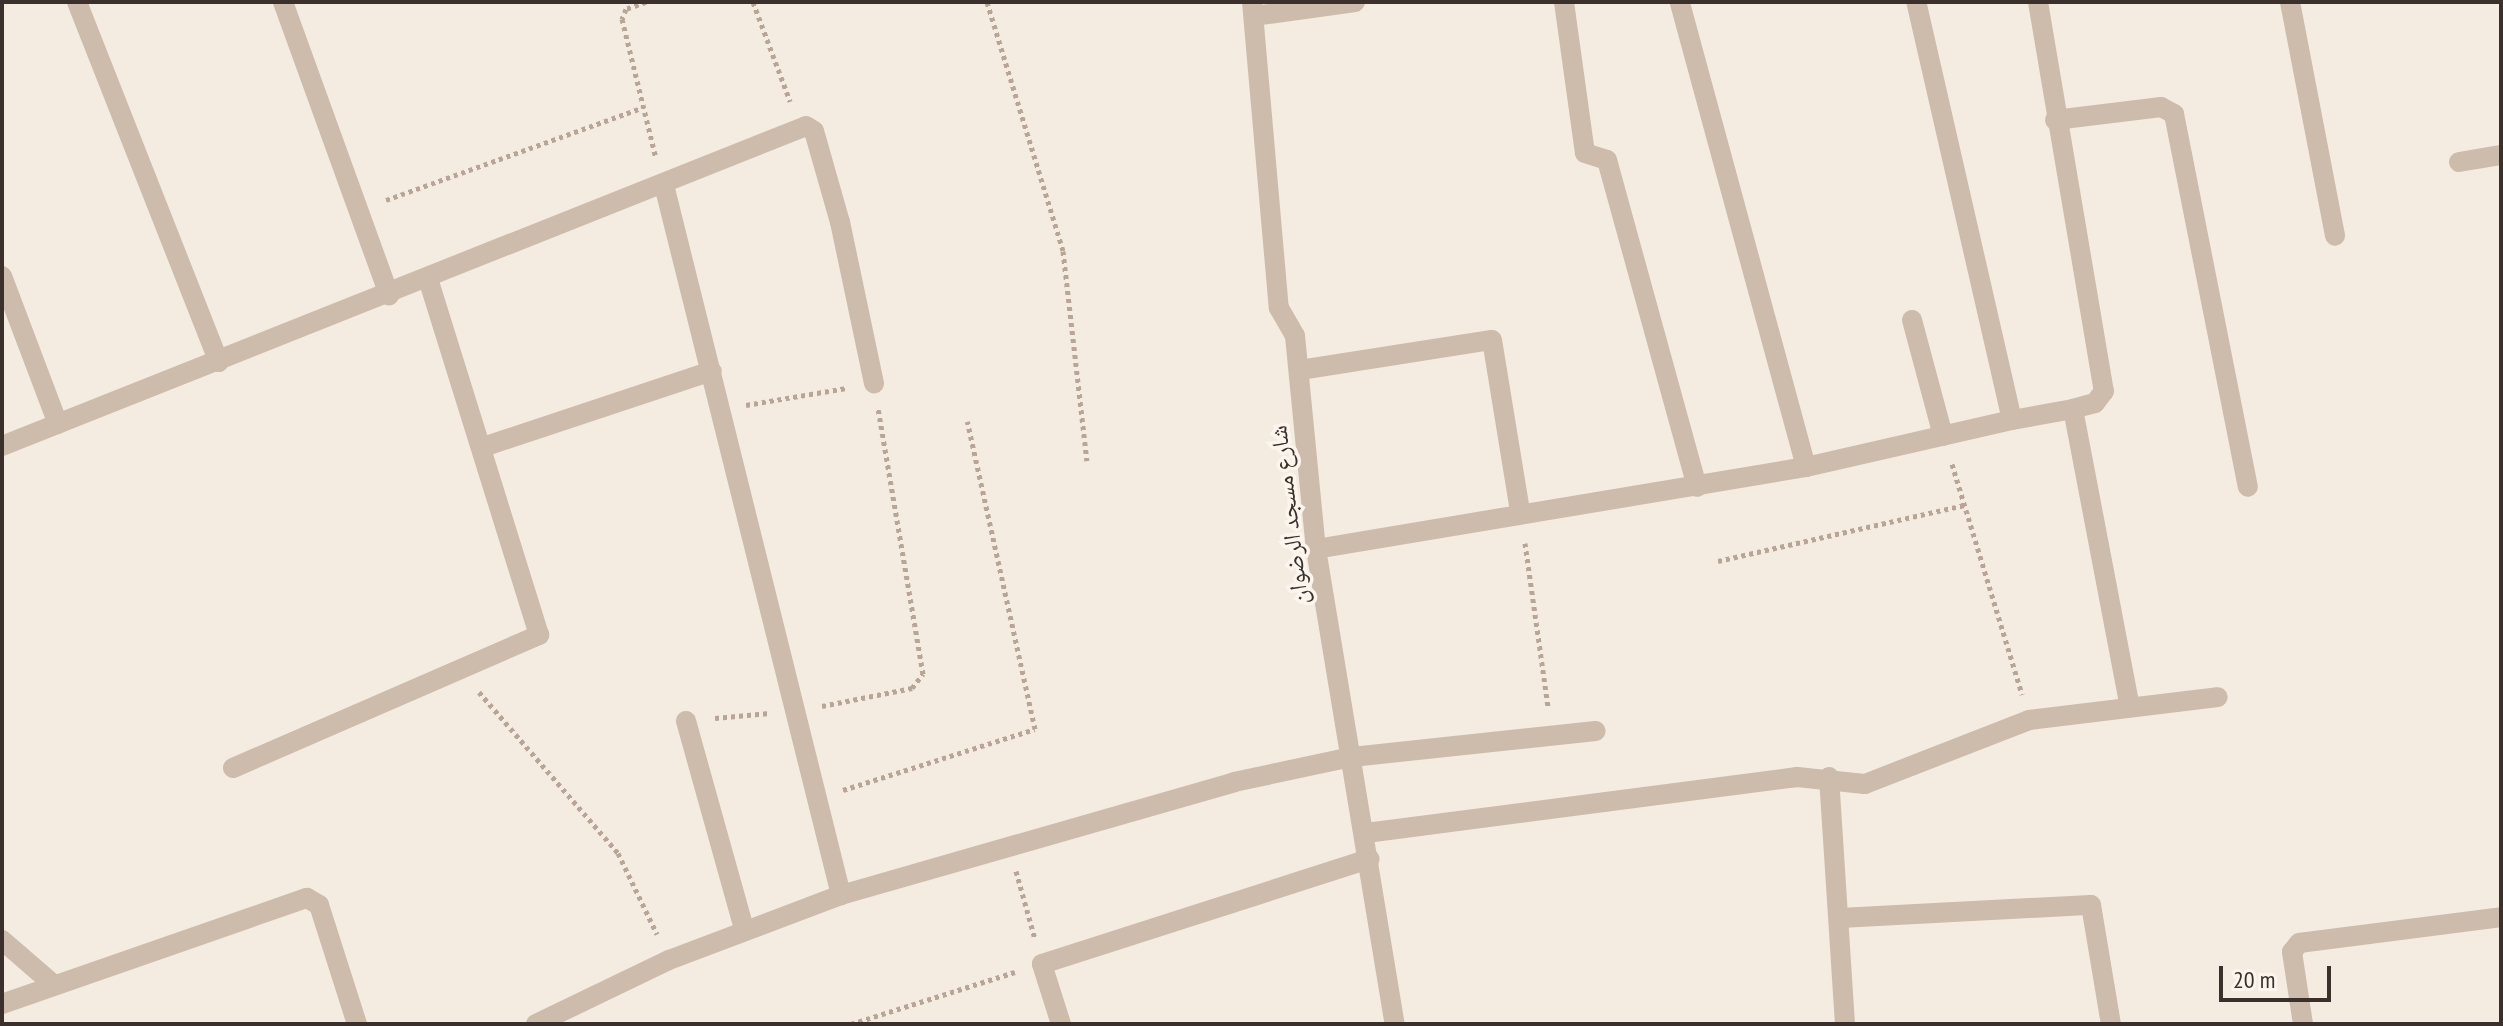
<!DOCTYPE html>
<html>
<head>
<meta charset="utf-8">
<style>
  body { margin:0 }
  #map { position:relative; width:2503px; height:1026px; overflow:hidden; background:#f4ebe1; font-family:"PT Sans Narrow","Noto Naskh Arabic",sans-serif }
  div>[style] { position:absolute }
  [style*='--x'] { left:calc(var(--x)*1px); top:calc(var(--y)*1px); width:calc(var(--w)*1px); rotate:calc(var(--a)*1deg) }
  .path>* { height:5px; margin-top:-2.5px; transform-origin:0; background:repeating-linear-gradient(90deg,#b9a596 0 4px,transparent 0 8px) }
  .street>* { height:20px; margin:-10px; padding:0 10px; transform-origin:10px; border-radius:10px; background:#cdbbac }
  span { translate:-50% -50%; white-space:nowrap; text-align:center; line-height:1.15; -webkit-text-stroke:7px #fbf5ee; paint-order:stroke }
  .street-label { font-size:24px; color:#3b302b }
  .frame { position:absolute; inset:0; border:4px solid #3b302b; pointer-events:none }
  .scale { position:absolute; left:2219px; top:966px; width:112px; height:36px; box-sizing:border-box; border:4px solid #3b302b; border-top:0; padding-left:10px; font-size:24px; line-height:28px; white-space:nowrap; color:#3b302b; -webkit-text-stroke:6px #fbf5ee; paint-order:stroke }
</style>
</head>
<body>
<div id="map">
  <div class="path">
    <div style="--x:646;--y:2;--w:21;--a:161"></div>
    <div style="--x:626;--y:9;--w:11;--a:112"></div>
    <div style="--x:622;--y:19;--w:143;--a:76.3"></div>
    <div style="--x:753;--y:2;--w:106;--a:69.5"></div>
    <div style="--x:987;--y:2;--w:260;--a:73"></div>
    <div style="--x:1063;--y:251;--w:211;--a:83.5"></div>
    <div style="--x:386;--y:200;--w:271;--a:-19.8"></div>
    <div style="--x:746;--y:405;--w:102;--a:-9.6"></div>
    <div style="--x:1952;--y:464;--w:241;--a:73.1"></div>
    <div style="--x:1525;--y:543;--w:166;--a:82"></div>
    <div style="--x:1718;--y:561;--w:253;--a:-12.8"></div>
    <div style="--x:479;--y:692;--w:213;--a:49.2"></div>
    <div style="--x:618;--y:853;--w:90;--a:64.3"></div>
    <div style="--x:822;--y:706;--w:92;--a:-11.3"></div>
    <div style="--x:912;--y:688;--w:18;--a:-52"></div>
    <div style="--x:923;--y:674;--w:269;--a:-99.6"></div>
    <div style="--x:715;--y:718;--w:54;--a:-5.3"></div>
    <div style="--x:843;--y:790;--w:201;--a:-17.6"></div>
    <div style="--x:1035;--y:729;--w:315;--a:-102.4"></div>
    <div style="--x:1016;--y:871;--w:71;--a:74.4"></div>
    <div style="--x:851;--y:1024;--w:172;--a:-17.6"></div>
  </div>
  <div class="street">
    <div style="--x:77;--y:2;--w:387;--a:68.5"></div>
    <div style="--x:283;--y:2;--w:312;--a:70.1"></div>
    <div style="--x:1252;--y:2;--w:307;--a:85"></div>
    <div style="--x:1279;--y:308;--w:32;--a:60"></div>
    <div style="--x:1295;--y:336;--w:214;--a:84.4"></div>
    <div style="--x:1316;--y:549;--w:482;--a:80.6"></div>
    <div style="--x:1564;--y:2;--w:152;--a:82.1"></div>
    <div style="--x:1585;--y:153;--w:23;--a:18"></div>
    <div style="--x:1607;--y:160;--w:339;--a:74.6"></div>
    <div style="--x:2038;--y:2;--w:395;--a:80.4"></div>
    <div style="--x:2104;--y:391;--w:15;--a:127"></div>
    <div style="--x:2095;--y:403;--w:23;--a:165"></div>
    <div style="--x:2073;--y:409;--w:303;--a:79.2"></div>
    <div style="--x:2290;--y:2;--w:238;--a:79.1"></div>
    <div style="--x:1254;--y:16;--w:102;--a:-7.9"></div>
    <div style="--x:2055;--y:120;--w:107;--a:-7"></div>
    <div style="--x:2161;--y:107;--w:15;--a:28"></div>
    <div style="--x:2174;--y:114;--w:380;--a:78.8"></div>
    <div style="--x:2459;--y:162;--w:43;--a:-9.5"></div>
    <div style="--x:664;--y:185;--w:732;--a:76"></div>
    <div style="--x:2;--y:276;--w:158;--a:69.3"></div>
    <div style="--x:1912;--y:320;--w:120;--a:75"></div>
    <div style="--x:1300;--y:370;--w:194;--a:-8.9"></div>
    <div style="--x:1492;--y:340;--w:173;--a:80.7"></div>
    <div style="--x:2012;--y:420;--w:62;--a:-10.2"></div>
    <div style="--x:2;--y:446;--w:865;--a:-21.7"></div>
    <div style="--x:806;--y:126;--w:9;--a:32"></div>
    <div style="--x:814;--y:131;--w:95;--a:74.1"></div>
    <div style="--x:840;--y:222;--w:165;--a:78.1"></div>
    <div style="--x:483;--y:447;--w:241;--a:-18.4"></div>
    <div style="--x:1806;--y:467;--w:211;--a:-12.9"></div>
    <div style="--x:2012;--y:420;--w:429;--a:-102.9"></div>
    <div style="--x:1316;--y:549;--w:497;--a:-9.5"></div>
    <div style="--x:1806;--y:467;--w:482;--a:-105.2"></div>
    <div style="--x:686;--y:721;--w:216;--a:74.4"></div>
    <div style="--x:233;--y:768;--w:334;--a:-23.5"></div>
    <div style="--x:539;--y:635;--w:371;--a:-107.3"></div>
    <div style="--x:1829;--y:777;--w:248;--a:86.3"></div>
    <div style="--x:1366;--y:833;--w:435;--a:-7.4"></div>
    <div style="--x:1797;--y:777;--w:68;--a:5.9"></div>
    <div style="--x:1865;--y:784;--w:176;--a:-21.3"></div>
    <div style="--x:2029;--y:720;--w:190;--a:-6.9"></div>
    <div style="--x:1840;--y:918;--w:251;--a:-3"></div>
    <div style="--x:2091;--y:905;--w:121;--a:80.5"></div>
    <div style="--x:2;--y:940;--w:69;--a:40.9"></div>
    <div style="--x:2;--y:1004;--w:323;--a:-19.2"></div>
    <div style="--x:307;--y:898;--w:14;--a:30"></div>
    <div style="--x:319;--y:905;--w:125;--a:72.3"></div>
    <div style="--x:536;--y:1024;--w:148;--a:-25.7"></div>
    <div style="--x:669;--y:960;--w:184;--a:-20.7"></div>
    <div style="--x:841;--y:895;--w:409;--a:-16"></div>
    <div style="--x:1234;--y:782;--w:121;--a:-12"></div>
    <div style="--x:1352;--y:757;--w:245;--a:-6.1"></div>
    <div style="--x:1061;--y:1024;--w:63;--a:-107.6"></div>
    <div style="--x:1042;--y:964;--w:344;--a:-17.8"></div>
    <div style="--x:2303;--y:1024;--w:73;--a:-98.7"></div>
    <div style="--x:2292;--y:952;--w:11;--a:-52"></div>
    <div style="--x:2299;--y:943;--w:204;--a:-7.3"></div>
  </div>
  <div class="street-label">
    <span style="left:1289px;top:515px;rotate:-97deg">شارع مسجد الرضوان</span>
  </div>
  <div class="frame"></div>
  <div class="scale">20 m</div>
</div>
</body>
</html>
